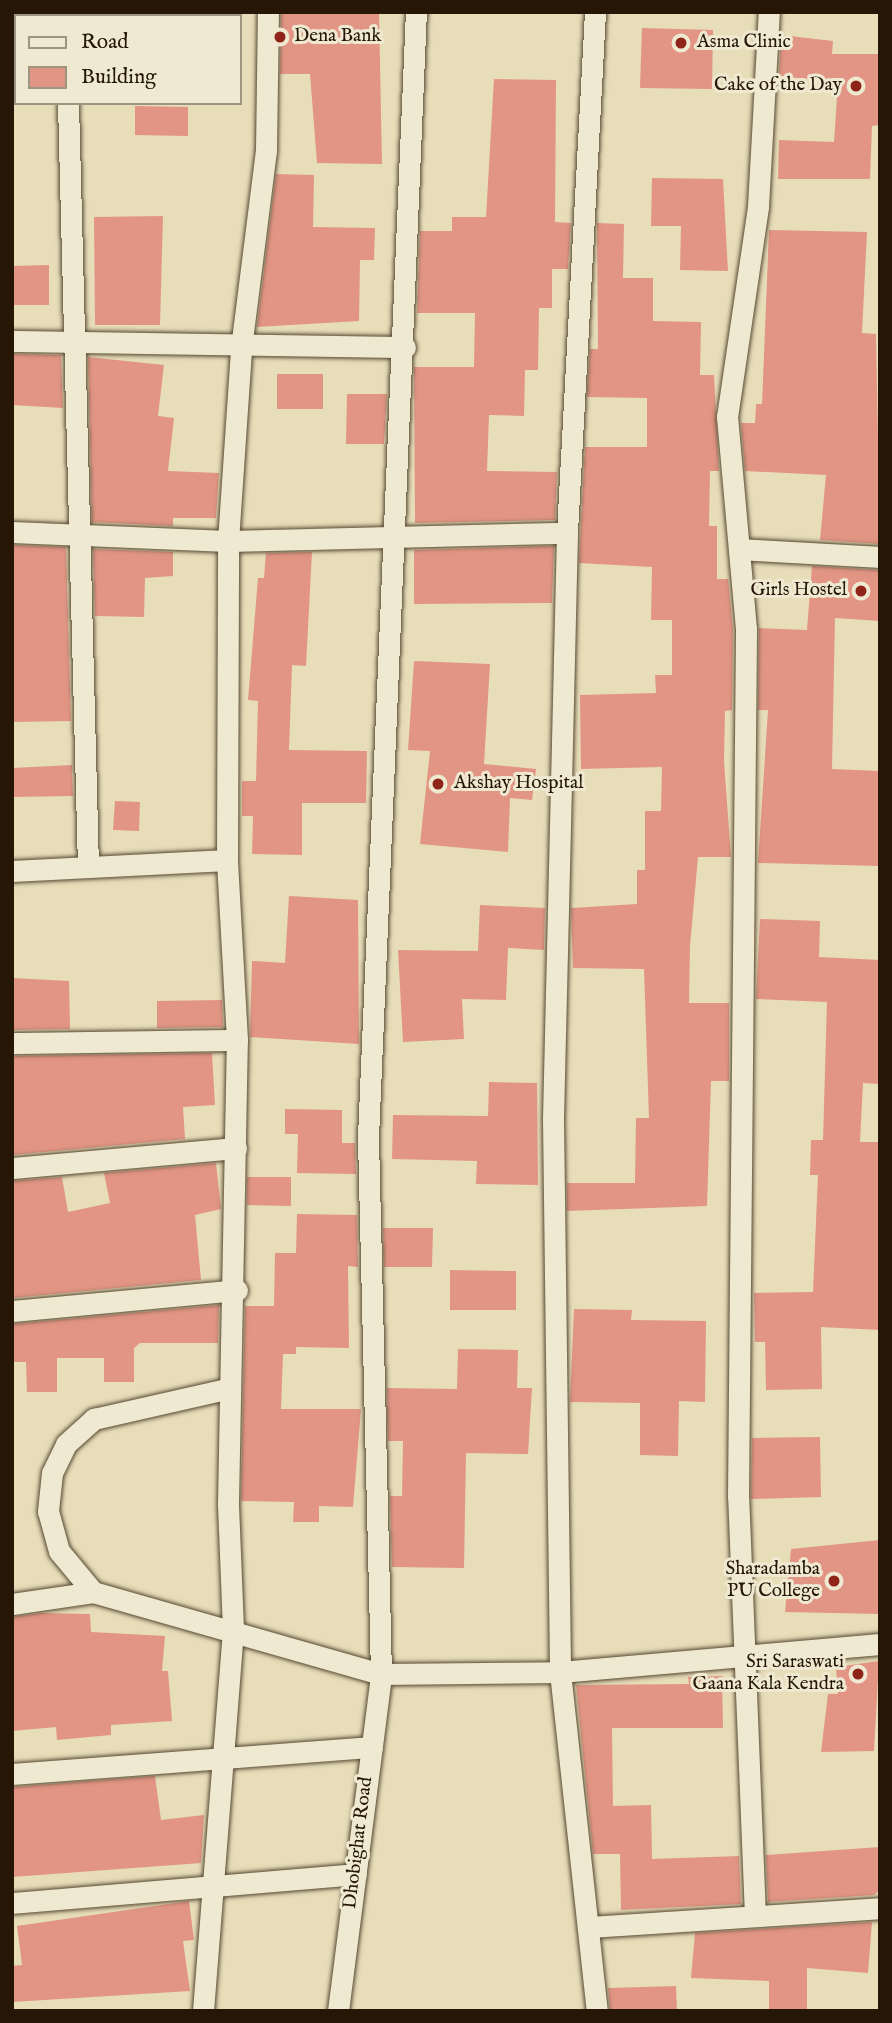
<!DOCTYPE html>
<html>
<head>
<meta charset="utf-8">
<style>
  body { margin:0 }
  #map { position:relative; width:892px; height:2023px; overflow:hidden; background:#e7ddb9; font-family:"IM FELL English",serif }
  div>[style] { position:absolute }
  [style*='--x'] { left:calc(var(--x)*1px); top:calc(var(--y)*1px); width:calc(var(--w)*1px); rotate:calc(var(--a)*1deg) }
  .building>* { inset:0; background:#e29584 }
  .roads { filter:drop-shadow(0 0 2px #564832) drop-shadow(0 0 2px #564832) }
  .minor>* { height:21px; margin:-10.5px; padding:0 10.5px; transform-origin:10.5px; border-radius:10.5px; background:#efe9d2 }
  .dots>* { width:19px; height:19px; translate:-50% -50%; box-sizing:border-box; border:4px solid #efe9d2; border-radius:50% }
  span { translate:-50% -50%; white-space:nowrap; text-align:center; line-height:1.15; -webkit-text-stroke:6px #efe9d2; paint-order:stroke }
  .poi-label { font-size:19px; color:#251605 }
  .left { translate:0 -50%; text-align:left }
  .right { translate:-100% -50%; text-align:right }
  .street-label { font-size:19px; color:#251605 }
  .frame { position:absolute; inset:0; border:14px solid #251605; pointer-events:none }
  .legend { position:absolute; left:14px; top:14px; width:228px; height:91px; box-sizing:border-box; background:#efe9d2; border:2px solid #9e9580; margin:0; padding:9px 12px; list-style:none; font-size:21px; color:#251605 }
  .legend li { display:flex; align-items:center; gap:14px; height:35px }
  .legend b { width:35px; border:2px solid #9e9580 }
</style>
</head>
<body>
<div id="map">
  <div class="building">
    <div style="clip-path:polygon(281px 12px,379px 12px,382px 164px,317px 163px,310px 74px,280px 74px)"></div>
    <div style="clip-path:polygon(642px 28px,713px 30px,712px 89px,640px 88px)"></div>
    <div style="clip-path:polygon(781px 35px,833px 41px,832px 54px,880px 54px,880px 125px,872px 126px,870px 179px,778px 179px,779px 140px,834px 142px,838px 82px,779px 76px)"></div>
    <div style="clip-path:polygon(494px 79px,556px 80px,555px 222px,571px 223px,568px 269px,552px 269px,552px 308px,539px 308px,538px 370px,525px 370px,524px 416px,489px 415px,487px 471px,557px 472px,555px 520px,415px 523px,414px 367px,474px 367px,475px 313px,417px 313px,420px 231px,452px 231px,452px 217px,486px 217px)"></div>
    <div style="clip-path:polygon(135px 106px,188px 107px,188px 136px,135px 135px)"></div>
    <div style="clip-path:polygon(276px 174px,314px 175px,313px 227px,375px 228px,374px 260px,360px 260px,359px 321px,257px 327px)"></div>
    <div style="clip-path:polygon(652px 178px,723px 179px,728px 271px,680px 270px,681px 226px,651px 226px)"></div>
    <div style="clip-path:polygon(163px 216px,160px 325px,95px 325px,94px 217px)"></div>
    <div style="clip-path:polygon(597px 223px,624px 224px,623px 278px,653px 278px,653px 321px,701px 322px,700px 375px,714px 375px,719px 471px,710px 471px,709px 526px,717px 526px,717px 579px,728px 579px,733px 630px,732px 710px,725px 711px,724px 761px,731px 857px,698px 857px,690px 946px,689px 1003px,729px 1003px,729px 1081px,711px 1081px,707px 1206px,567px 1211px,567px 1183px,635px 1183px,636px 1118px,649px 1118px,644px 969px,573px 968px,571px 908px,637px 904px,637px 870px,645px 870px,645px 811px,661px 811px,662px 767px,581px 769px,580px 695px,656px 693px,655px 675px,672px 675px,672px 620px,651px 620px,652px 567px,579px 563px,585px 447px,647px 447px,647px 398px,587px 397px,590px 349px,598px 349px)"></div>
    <div style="clip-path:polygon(769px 230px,867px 232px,862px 333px,876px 334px,880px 544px,820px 540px,826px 475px,745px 471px,741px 423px,755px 423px,756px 404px,762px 404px)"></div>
    <div style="clip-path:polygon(49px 265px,49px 305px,12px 305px,12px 266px)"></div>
    <div style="clip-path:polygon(12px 354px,61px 355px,63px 408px,12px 405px)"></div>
    <div style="clip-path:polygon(88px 357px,164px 365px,158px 416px,174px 418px,168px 471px,219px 473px,216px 518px,173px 518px,173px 526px,92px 522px)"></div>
    <div style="clip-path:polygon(277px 374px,323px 374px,323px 409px,277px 409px)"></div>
    <div style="clip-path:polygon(347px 394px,387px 394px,384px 444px,346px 444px)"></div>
    <div style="clip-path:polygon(12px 545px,66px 547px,71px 721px,12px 722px)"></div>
    <div style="clip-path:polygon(554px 546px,552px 603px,414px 604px,414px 550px)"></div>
    <div style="clip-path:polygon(93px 549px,173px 552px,173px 576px,145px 578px,144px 617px,95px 616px)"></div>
    <div style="clip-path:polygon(312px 552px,306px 666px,292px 665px,289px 750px,367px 751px,366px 803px,302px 803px,302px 855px,252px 854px,253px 816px,242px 816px,242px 781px,256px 781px,258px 701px,248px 700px,258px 578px,264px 578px,266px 553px)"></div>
    <div style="clip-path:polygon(812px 566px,880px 570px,880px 621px,835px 618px,832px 769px,880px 771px,880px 866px,758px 863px,768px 710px,758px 710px,759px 628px,807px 630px)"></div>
    <div style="clip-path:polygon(414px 661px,490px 664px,484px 764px,536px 769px,532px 800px,510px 798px,508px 852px,420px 844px,430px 751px,408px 750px)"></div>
    <div style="clip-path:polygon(72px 765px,73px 796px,12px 797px,12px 768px)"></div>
    <div style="clip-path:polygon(115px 801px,140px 802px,139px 831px,113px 830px)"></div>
    <div style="clip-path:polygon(289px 896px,358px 900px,359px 1044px,250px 1037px,252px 961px,285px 963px)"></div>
    <div style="clip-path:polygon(480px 905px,545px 908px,544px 950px,508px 948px,506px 1000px,462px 999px,464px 1039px,403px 1042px,398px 950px,478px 951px)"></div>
    <div style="clip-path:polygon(760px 919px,820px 921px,819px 957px,880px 960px,880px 1084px,863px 1083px,860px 1142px,880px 1142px,880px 1330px,821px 1327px,822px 1389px,766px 1390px,765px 1342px,755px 1342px,754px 1293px,813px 1292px,818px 1175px,810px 1175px,811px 1140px,823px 1140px,827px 1002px,756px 999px)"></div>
    <div style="clip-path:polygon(12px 978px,69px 981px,70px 1029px,12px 1030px)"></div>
    <div style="clip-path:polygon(222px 1000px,223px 1027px,157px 1028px,157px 1001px)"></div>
    <div style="clip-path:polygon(212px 1053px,215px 1105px,183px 1107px,185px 1139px,12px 1155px,12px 1056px)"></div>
    <div style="clip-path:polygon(489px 1082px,537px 1083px,538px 1185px,476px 1184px,477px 1161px,392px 1159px,393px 1115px,488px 1116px)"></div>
    <div style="clip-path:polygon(285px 1109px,342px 1110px,342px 1143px,355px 1143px,356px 1174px,297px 1173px,298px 1134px,285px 1134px)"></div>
    <div style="clip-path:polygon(216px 1163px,221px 1209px,195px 1215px,201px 1280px,12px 1298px,12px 1181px,62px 1177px,68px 1212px,110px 1203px,104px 1173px)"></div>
    <div style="clip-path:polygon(247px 1177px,291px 1177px,291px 1206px,247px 1205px)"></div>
    <div style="clip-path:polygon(297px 1214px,357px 1215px,358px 1267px,348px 1266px,349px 1348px,296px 1347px,296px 1354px,283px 1354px,281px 1409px,361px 1409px,353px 1507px,319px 1506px,319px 1522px,293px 1522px,294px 1502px,241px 1501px,245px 1306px,274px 1306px,275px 1253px,296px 1253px)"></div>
    <div style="clip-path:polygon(383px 1228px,433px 1228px,432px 1267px,384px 1267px)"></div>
    <div style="clip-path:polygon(450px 1270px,516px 1271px,516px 1310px,450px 1310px)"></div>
    <div style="clip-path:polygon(219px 1305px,218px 1343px,140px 1343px,134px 1348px,134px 1382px,104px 1382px,104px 1358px,57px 1358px,57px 1392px,27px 1392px,26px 1362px,12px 1362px,12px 1324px)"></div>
    <div style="clip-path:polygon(574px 1309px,632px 1310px,631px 1320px,706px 1321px,705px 1402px,679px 1401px,678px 1456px,640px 1455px,640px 1403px,570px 1402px)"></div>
    <div style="clip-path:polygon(458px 1349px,518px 1350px,517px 1388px,532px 1388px,528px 1454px,466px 1453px,464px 1568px,392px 1567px,390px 1496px,402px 1496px,403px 1441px,388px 1441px,387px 1388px,457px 1389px)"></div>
    <div style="clip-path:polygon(820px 1437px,821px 1497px,751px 1499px,752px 1438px)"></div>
    <div style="clip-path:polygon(880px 1540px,880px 1614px,785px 1612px,791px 1549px)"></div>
    <div style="clip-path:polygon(41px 1613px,90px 1614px,91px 1632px,165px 1636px,162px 1671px,168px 1671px,172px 1721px,111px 1725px,111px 1735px,57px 1740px,56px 1727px,12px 1731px,12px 1617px)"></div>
    <div style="clip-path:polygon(879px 1661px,874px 1751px,821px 1752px,828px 1694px,838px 1694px,836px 1667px)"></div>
    <div style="clip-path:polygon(722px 1676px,723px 1728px,612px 1728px,613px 1806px,651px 1805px,652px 1859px,739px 1856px,741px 1904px,621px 1910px,620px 1854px,593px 1854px,576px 1685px,689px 1684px,688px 1677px)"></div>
    <div style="clip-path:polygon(155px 1776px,161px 1820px,204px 1815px,201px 1863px,12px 1877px,12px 1787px)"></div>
    <div style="clip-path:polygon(880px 1847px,880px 1890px,874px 1895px,768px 1902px,766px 1855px)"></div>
    <div style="clip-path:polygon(189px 1901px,194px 1940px,183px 1941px,190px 1991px,12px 2002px,12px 1966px,22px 1965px,17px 1926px)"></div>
    <div style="clip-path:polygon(872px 1922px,868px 1973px,807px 1968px,807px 2011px,769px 2011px,769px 1981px,691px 1978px,695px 1933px)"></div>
    <div style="clip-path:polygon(676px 1986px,677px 2011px,610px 2011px,608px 1988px)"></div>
  </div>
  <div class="roads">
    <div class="minor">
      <div style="--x:57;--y:12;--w:4;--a:90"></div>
      <div style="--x:595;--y:12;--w:522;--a:93.08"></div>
      <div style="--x:567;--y:533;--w:586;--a:91.37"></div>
      <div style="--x:553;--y:1119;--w:553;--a:89.27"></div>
      <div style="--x:560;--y:1672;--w:341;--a:83.8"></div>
      <div style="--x:68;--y:103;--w:764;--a:88.5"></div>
      <div style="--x:12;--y:341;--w:393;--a:0.9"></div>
      <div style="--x:12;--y:532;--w:216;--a:2.4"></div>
      <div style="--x:228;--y:541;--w:339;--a:-1.4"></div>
      <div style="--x:739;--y:549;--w:141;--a:3.2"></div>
      <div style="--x:12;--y:871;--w:215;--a:-2.9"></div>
      <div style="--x:12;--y:1043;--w:225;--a:-0.8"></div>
      <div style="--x:12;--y:1168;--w:225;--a:-5.1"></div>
      <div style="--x:12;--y:1311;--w:226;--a:-5.3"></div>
      <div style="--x:93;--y:1592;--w:53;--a:-129.7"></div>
      <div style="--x:59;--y:1551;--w:41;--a:-105.4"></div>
      <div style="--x:48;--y:1511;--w:38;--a:-84"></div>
      <div style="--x:52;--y:1473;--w:32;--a:-64"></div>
      <div style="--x:66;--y:1444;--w:38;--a:-42"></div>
      <div style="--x:94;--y:1419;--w:139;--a:-12.8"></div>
      <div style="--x:12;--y:1604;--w:82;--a:-8.4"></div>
      <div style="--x:93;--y:1592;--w:299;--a:15.9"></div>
      <div style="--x:381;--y:1674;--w:179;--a:-0.6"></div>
      <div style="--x:560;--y:1672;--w:321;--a:-5"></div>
      <div style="--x:12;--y:1774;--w:361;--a:-4.3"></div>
      <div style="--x:12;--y:1903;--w:345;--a:-4.8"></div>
      <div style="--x:755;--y:1916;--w:419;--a:-92.3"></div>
      <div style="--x:738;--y:1497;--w:868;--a:-89.47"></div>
      <div style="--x:746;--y:629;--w:213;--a:-95.1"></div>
      <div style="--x:727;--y:417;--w:213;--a:-81.6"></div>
      <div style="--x:758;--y:206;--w:194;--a:-86.8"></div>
      <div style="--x:588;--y:1927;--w:293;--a:-3.7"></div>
      <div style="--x:203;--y:2011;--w:383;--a:-85.5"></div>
      <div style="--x:233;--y:1629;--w:126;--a:-92.3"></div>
      <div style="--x:228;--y:1503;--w:463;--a:-88.9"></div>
      <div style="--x:237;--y:1040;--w:180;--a:-93.2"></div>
      <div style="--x:227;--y:860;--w:319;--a:-89.8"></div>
      <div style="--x:228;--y:541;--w:193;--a:-86.1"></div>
      <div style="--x:241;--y:348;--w:199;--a:-82.8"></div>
      <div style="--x:266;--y:151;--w:139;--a:-89.2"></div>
      <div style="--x:338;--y:2011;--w:340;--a:-82.7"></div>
      <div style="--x:381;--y:1674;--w:537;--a:-91.39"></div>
      <div style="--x:368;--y:1137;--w:1126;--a:-87.56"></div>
    </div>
  </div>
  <div class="dots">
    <div style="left:280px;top:37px;background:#8f2418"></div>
    <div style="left:681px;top:43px;background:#8f2418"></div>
    <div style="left:856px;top:86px;background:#8f2418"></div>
    <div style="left:861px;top:591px;background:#8f2418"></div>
    <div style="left:438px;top:784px;background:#8f2418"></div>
    <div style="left:834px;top:1581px;background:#8f2418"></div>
    <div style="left:858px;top:1674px;background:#8f2418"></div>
  </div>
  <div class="poi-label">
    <span class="left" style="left:294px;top:37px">Dena Bank</span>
    <span class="left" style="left:697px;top:43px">Asma Clinic</span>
    <span class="right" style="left:842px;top:86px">Cake of the Day</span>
    <span class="right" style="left:847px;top:591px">Girls Hostel</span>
    <span class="left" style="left:454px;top:784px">Akshay Hospital</span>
    <span class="right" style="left:820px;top:1581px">Sharadamba<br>PU College</span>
    <span class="right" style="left:844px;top:1674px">Sri Saraswati<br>Gaana Kala Kendra</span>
  </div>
  <div class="street-label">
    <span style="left:359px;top:1843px;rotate:-83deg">Dhobighat Road</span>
  </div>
  <div class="frame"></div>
  <ul class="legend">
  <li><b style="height:9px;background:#efe9d2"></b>Road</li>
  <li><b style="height:19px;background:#e29584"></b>Building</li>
  </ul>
</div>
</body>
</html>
